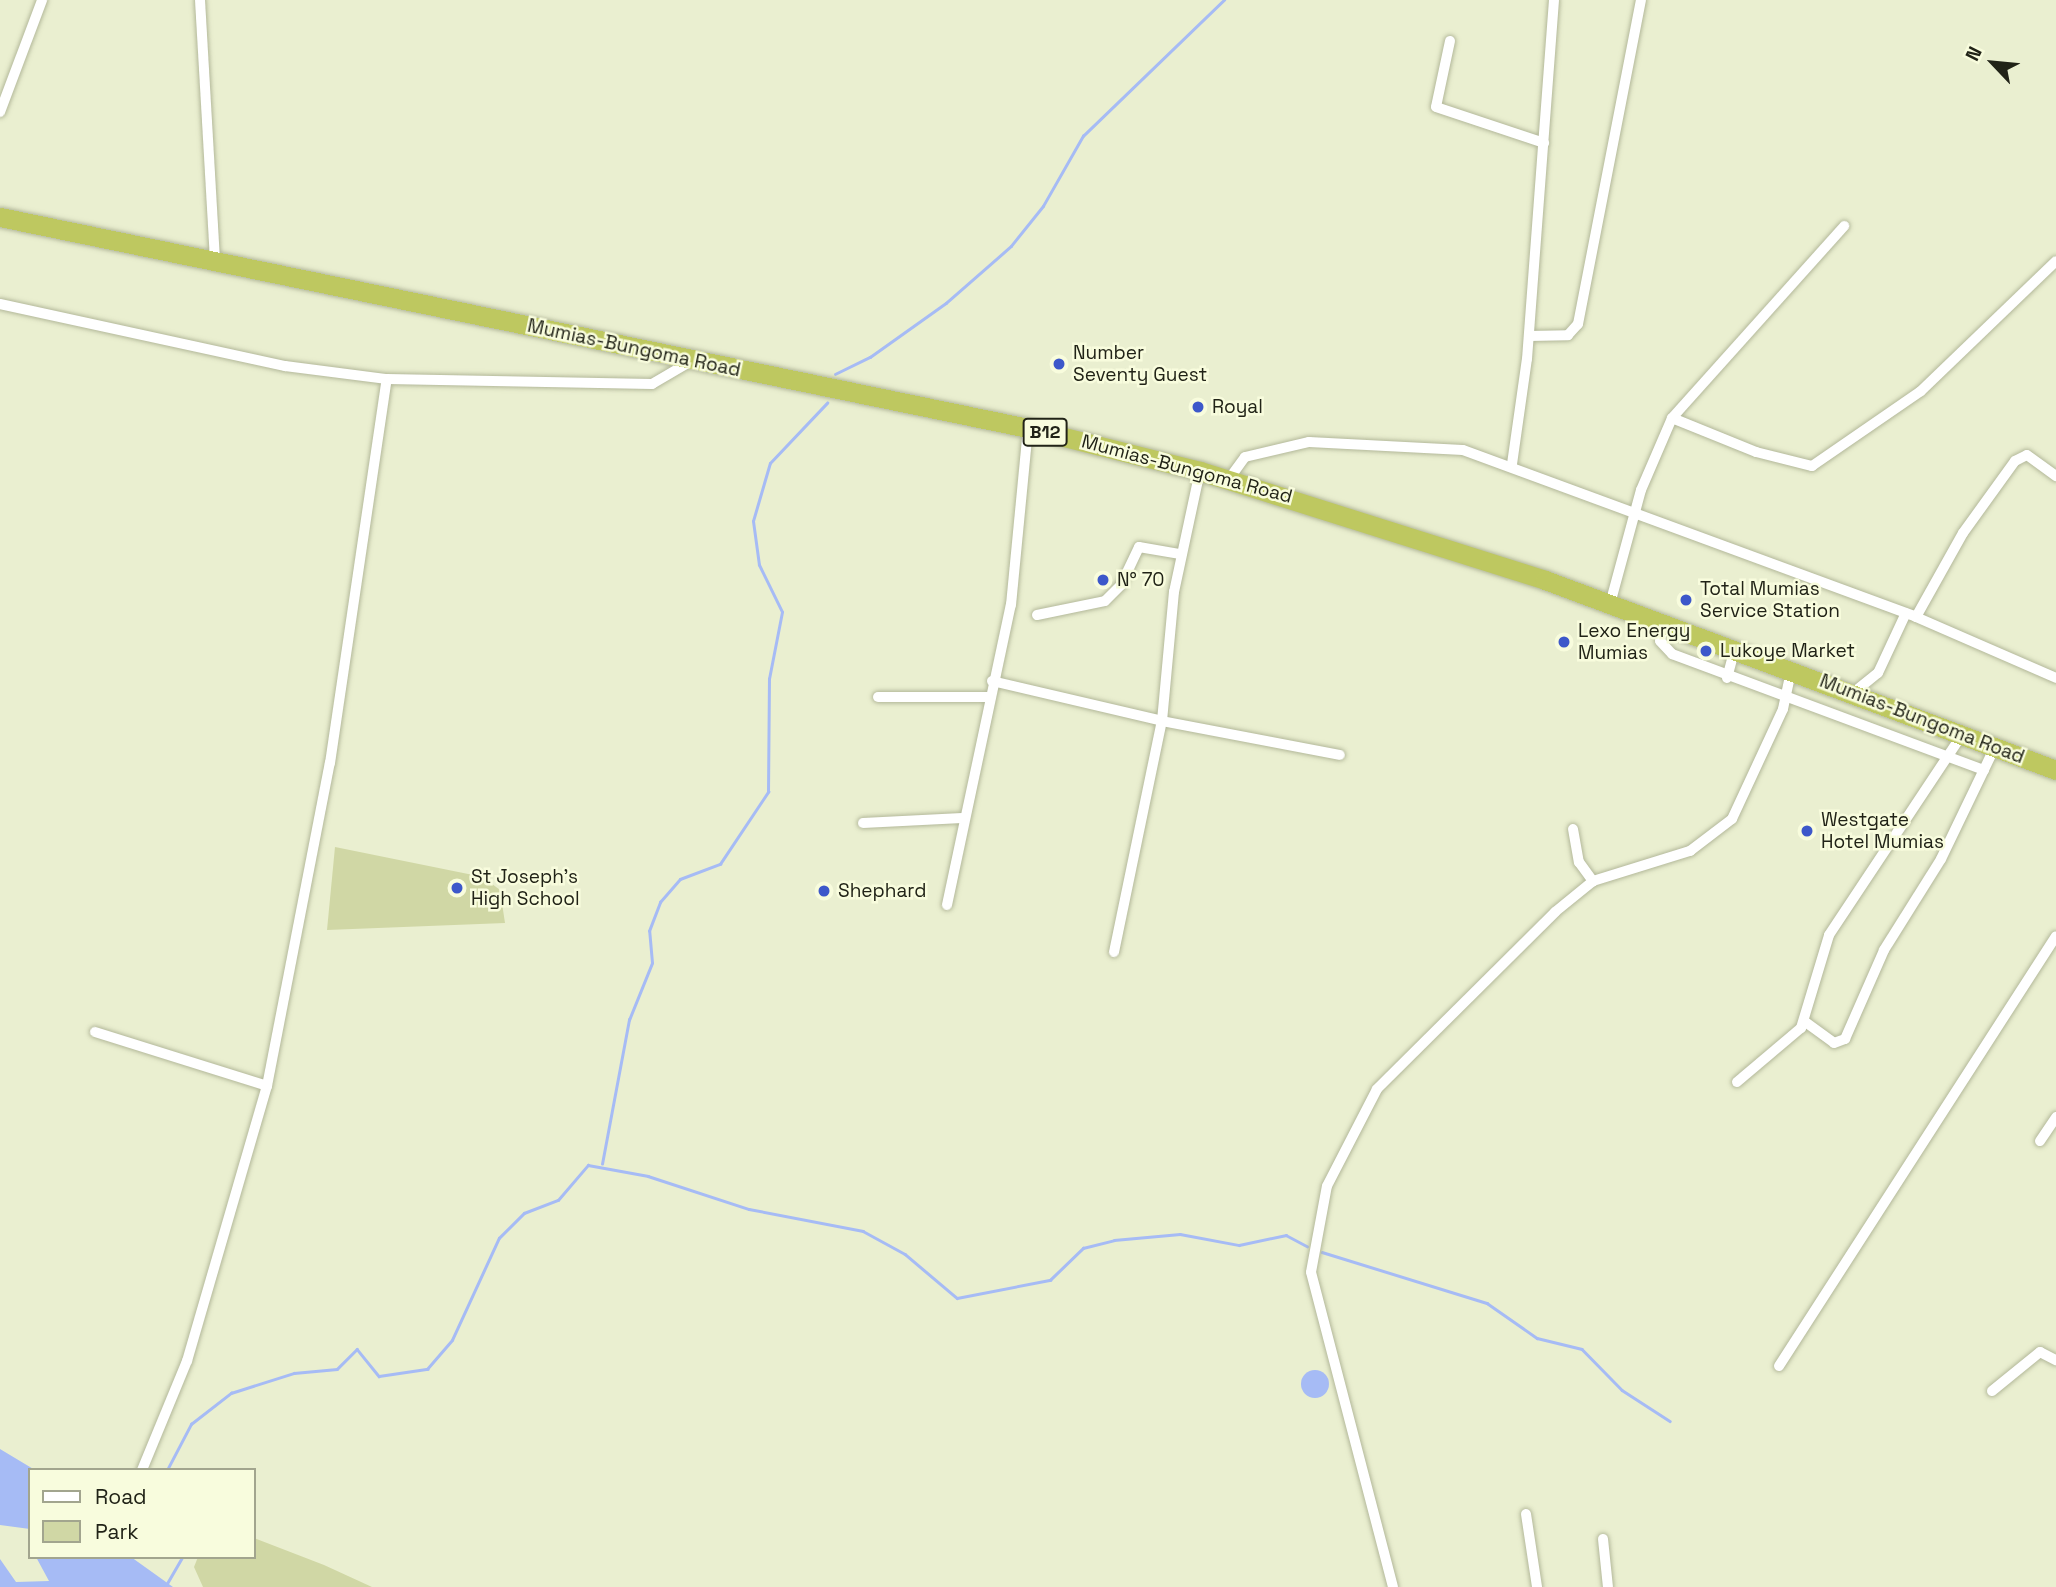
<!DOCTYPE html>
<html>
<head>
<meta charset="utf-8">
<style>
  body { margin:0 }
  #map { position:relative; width:2056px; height:1587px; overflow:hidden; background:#eaefd0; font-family:"Space Grotesk",sans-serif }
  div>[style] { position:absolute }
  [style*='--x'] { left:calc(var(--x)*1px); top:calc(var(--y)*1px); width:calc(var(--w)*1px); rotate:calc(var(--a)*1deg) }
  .green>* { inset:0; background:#d0d7a5 }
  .water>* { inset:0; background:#a6bbf5 }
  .round { border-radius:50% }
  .stream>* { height:2.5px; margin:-1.25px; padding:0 1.25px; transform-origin:1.25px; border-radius:1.25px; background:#a6bbf5 }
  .roads { filter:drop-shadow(0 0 2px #b3b89a) drop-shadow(0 0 2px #b3b89a) }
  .street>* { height:10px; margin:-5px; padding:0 5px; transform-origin:5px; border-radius:5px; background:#fff }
  .highway>* { height:19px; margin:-9.5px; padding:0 9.5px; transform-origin:9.5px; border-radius:9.5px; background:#bec860 }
  .dots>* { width:19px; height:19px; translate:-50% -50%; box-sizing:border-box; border:4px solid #f8fcdd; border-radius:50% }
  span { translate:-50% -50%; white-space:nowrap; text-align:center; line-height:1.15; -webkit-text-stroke:5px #f8fcdd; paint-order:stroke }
  .shield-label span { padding:2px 5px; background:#f8fcdd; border:2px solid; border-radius:5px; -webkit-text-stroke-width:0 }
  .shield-label { font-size:18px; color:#212317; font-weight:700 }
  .street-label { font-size:19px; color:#212317 }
  .poi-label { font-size:19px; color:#212317 }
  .left { translate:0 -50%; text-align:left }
  .legend { position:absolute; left:28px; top:1468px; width:228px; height:91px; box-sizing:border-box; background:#f8fcdd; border:2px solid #a2a58e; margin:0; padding:9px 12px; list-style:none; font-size:21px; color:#212317 }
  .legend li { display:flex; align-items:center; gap:14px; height:35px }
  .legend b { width:35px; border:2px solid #a2a58e }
  .north { position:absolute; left:1958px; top:28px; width:70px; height:70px; -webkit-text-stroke:5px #f8fcdd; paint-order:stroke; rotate:296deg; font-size:19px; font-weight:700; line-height:28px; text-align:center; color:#212317 }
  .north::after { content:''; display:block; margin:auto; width:24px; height:32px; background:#212317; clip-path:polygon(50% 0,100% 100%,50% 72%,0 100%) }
</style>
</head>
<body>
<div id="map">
  <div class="green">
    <div style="clip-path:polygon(335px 847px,483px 877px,500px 890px,505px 923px,327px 930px)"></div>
    <div style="clip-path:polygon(254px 1538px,324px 1565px,372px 1587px,203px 1587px,194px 1567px,198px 1557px,254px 1557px)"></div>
  </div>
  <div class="water">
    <div class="round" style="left:1301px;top:1370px;width:28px;height:28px"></div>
    <div style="clip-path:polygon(0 1449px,35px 1470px,30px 1470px,30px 1529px,0 1525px)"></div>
    <div style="clip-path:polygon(36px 1557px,131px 1557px,173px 1587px,0 1587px,0 1559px,16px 1582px,49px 1581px)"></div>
  </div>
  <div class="stream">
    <div style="--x:835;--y:374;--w:39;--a:-26"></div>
    <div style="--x:870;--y:357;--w:93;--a:-35.4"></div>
    <div style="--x:946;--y:303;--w:86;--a:-41.2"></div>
    <div style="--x:1011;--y:246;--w:51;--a:-51.3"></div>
    <div style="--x:1043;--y:206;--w:81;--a:-60.3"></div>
    <div style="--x:1083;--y:136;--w:196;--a:-44"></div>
    <div style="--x:602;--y:1164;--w:147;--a:-79.4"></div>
    <div style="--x:629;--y:1020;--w:61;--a:-68"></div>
    <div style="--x:652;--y:963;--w:32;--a:-95"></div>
    <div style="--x:649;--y:931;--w:31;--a:-69"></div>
    <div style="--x:660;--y:902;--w:30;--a:-49"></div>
    <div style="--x:680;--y:879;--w:43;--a:-20.6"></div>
    <div style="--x:720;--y:864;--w:87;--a:-56.3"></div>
    <div style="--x:768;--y:792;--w:113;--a:-89.5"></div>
    <div style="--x:769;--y:679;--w:68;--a:-79"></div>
    <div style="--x:782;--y:612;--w:52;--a:-116.1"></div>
    <div style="--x:759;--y:565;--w:44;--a:-97.8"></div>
    <div style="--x:753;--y:521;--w:60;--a:-73.7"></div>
    <div style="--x:770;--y:463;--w:83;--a:-46.5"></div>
    <div style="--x:1322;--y:1252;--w:173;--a:17.2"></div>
    <div style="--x:1487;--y:1303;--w:61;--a:35"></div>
    <div style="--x:1537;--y:1338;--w:46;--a:13.7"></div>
    <div style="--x:1582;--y:1349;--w:57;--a:45.7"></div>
    <div style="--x:1622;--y:1390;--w:57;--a:32.9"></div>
    <div style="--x:167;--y:1470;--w:52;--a:-62.4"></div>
    <div style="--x:191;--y:1424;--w:51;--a:-37.8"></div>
    <div style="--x:231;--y:1393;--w:66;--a:-17.6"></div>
    <div style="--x:294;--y:1373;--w:43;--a:-5.3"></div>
    <div style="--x:337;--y:1369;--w:28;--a:-45"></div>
    <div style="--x:357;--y:1349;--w:35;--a:51"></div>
    <div style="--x:379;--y:1376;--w:49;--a:-8.3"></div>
    <div style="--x:427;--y:1369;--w:38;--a:-49"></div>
    <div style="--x:452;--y:1340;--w:112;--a:-65.3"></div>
    <div style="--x:499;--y:1238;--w:35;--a:-45"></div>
    <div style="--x:524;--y:1213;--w:36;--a:-21"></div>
    <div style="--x:558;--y:1200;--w:46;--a:-49.4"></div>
    <div style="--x:588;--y:1165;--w:61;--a:10.4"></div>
    <div style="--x:648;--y:1176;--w:106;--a:18.1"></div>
    <div style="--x:749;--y:1209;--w:116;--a:10.9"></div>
    <div style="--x:863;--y:1231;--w:48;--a:28.7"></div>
    <div style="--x:905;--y:1254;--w:68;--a:40.2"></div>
    <div style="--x:957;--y:1298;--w:95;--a:-11"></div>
    <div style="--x:1050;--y:1280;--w:46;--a:-44.1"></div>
    <div style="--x:1083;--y:1248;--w:32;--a:-14"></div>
    <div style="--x:1114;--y:1240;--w:66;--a:-5.2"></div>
    <div style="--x:1180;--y:1234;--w:60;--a:10.6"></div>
    <div style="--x:1239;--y:1245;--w:48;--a:-12"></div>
    <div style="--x:1286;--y:1235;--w:24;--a:28"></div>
    <div style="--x:165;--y:1587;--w:34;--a:-60"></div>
  </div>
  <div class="roads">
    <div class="street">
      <div style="--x:200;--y:0;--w:263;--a:86.7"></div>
      <div style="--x:1450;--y:41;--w:67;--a:102"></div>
      <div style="--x:1436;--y:107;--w:114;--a:18.4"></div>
      <div style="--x:0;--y:112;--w:120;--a:-69.4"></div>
      <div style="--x:0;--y:304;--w:292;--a:12.3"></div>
      <div style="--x:285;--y:366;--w:103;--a:7.3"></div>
      <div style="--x:387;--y:379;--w:265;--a:1.1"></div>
      <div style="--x:652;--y:384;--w:48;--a:-30.3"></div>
      <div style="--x:1529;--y:336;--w:39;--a:-1"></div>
      <div style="--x:1568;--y:335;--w:15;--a:-48"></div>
      <div style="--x:1578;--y:324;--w:330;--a:-79"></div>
      <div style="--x:1672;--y:418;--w:91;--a:22"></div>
      <div style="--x:1756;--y:452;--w:58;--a:14"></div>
      <div style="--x:1812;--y:466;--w:132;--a:-34.5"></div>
      <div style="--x:1921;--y:391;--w:187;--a:-43.9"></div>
      <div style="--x:1512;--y:464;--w:106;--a:-81.9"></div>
      <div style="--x:1527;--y:359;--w:360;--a:-85.7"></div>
      <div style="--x:1229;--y:479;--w:27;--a:-54"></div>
      <div style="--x:1245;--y:457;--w:66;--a:-13.2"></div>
      <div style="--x:1309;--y:442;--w:154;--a:3"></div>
      <div style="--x:1463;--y:450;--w:483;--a:20.2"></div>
      <div style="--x:1916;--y:617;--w:153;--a:23.5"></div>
      <div style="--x:1610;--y:604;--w:118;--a:-74.8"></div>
      <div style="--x:1641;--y:490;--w:78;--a:-66.7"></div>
      <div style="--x:1672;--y:418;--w:258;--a:-48.1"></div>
      <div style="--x:1037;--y:615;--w:69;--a:-11.6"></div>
      <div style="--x:1105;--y:601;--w:23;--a:-45"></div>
      <div style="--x:1121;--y:585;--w:42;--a:-64.7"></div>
      <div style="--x:1139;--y:547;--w:42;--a:9.7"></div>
      <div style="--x:1916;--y:617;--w:96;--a:-60.8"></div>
      <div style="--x:1963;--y:533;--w:89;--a:-54.2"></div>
      <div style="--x:2015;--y:461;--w:13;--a:-27"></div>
      <div style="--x:2027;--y:455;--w:36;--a:36"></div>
      <div style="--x:1663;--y:623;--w:18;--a:99"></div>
      <div style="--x:1660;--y:641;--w:18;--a:47"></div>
      <div style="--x:1672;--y:654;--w:333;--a:20.4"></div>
      <div style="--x:1727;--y:678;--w:30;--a:-75"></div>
      <div style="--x:992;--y:681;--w:175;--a:13.2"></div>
      <div style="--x:1162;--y:721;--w:130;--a:-84.7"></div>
      <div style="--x:1174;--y:592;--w:124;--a:-77.9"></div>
      <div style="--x:1853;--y:693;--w:32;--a:-39"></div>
      <div style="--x:1878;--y:673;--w:66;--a:-65"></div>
      <div style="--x:878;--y:697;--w:110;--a:0"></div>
      <div style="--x:863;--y:823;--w:99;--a:-2.9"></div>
      <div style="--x:1573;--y:829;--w:34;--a:80"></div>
      <div style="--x:1579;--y:862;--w:24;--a:54"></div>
      <div style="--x:947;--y:905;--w:307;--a:-78"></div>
      <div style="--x:1011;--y:605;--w:178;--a:-84.5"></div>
      <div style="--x:1114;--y:952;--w:236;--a:-78.3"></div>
      <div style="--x:1162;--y:721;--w:181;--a:10.8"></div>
      <div style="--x:1804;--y:1021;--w:37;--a:36"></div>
      <div style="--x:1834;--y:1043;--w:12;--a:-20"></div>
      <div style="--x:1845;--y:1039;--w:97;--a:-66.3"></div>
      <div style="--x:1884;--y:950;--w:107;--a:-57.9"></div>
      <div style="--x:1941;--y:859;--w:124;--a:-64.3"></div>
      <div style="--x:95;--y:1032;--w:180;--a:17.4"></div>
      <div style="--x:1737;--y:1082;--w:84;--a:-40.2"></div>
      <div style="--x:1801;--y:1028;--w:97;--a:-73.2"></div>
      <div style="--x:1829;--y:935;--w:240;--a:-56.4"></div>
      <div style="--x:2040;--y:1141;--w:29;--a:-56"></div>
      <div style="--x:1779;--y:1366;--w:511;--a:-57.21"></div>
      <div style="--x:1992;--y:1391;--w:62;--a:-39.1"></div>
      <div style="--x:2040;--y:1352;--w:18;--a:27"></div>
      <div style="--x:142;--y:1470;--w:118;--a:-67.6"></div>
      <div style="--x:187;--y:1361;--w:286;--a:-73.8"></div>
      <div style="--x:267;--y:1086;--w:329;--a:-79"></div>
      <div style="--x:330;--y:763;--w:388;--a:-81.6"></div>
      <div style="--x:1526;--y:1514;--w:74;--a:81.4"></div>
      <div style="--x:1603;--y:1539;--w:48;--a:84.1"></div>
      <div style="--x:1393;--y:1587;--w:325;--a:-104.6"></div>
      <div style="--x:1311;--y:1272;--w:87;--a:-79.5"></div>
      <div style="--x:1327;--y:1186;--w:109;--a:-62.7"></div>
      <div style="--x:1377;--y:1089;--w:251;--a:-44.8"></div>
      <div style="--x:1555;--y:912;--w:49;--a:-39.2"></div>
      <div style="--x:1593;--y:881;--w:102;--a:-17.2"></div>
      <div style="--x:1690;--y:851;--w:53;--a:-37.3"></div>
      <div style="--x:1732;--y:819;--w:121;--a:-65.1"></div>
      <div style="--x:1783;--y:709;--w:40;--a:-78"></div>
    </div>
    <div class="highway">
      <div style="--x:0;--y:217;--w:1049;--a:11.6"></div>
      <div style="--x:1028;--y:428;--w:177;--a:14"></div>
      <div style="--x:1200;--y:471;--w:362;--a:17.5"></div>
      <div style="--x:1545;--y:580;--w:545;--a:20.4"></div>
    </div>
  </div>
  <div class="dots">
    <div style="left:1059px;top:364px;background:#3d58ca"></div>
    <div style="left:1198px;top:407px;background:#3d58ca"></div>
    <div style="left:1103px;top:580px;background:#3d58ca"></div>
    <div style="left:1686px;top:600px;background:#3d58ca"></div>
    <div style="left:1564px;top:642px;background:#3d58ca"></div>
    <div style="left:1706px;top:651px;background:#3d58ca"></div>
    <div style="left:1807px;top:831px;background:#3d58ca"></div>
    <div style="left:457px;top:888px;background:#3d58ca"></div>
    <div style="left:824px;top:891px;background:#3d58ca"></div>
  </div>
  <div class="shield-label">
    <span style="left:1045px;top:432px">B12</span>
  </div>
  <div class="street-label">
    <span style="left:634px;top:348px;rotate:12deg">Mumias-Bungoma Road</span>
    <span style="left:1187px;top:469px;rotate:15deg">Mumias-Bungoma Road</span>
    <span style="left:1922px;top:719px;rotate:21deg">Mumias-Bungoma Road</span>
  </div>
  <div class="poi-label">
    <span class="left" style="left:1073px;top:364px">Number<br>Seventy Guest</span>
    <span class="left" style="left:1212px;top:407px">Royal</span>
    <span class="left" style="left:1117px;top:580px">N° 70</span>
    <span class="left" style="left:1700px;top:600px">Total Mumias<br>Service Station</span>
    <span class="left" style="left:1578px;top:642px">Lexo Energy<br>Mumias</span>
    <span class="left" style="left:1720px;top:651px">Lukoye Market</span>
    <span class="left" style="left:1821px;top:831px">Westgate<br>Hotel Mumias</span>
    <span class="left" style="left:471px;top:888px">St Joseph's<br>High School</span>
    <span class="left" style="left:838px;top:891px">Shephard</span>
  </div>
  <ul class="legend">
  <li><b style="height:9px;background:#fff"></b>Road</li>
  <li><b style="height:19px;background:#d0d7a5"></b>Park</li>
  </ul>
  <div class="north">N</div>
</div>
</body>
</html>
